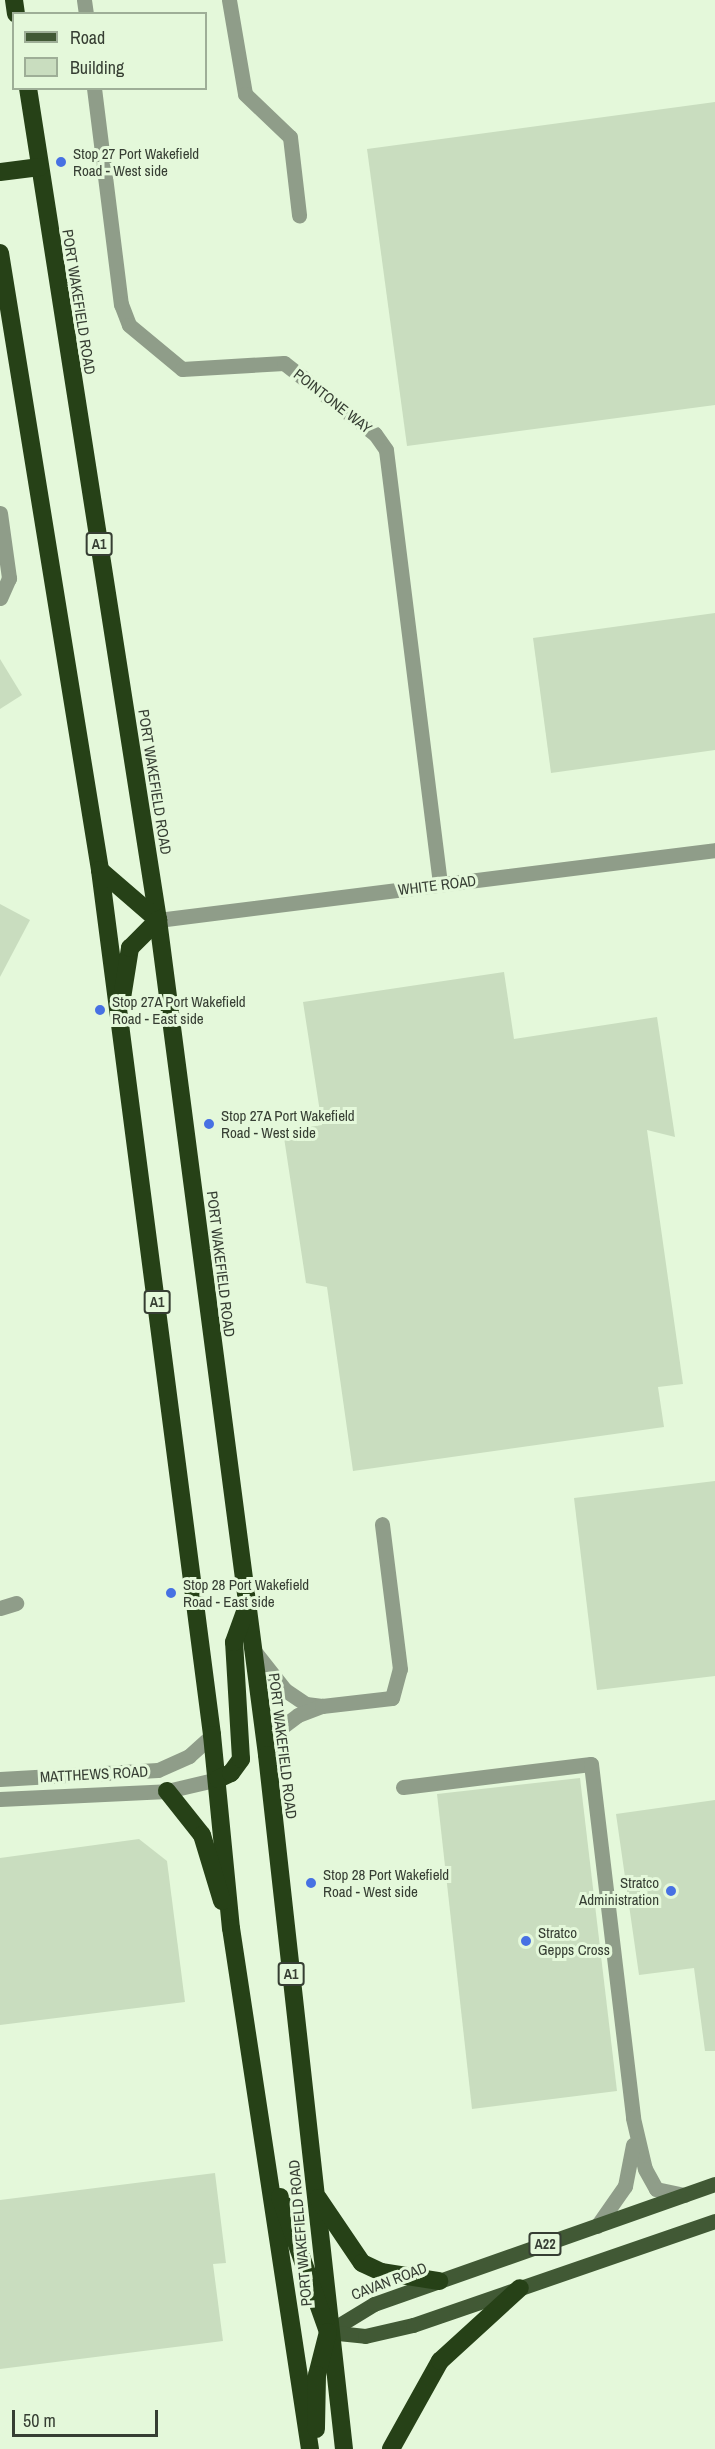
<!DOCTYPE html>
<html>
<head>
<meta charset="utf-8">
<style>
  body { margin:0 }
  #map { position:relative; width:715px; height:2449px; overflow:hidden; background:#e4f8da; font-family:"Archivo Narrow",sans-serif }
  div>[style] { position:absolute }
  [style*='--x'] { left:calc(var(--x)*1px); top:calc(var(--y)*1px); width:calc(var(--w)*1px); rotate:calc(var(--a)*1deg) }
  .building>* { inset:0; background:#c9ddbf }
  .minor>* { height:15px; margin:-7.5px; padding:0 7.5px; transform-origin:7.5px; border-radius:7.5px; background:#8f9d89 }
  .major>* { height:15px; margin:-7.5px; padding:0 7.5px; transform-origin:7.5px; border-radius:7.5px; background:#415935 }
  .highway>* { height:18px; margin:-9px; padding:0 9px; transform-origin:9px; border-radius:9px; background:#264117 }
  .dots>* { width:16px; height:16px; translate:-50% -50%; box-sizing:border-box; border:3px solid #e4f8da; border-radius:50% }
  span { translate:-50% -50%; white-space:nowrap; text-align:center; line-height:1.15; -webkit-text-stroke:6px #e4f8da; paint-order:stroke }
  .shield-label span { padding:2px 4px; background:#e4f8da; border:2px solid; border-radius:4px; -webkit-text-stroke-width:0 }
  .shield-label { font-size:14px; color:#363e33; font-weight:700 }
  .poi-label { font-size:15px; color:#363e33 }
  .left { translate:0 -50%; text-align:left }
  .right { translate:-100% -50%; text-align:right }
  .street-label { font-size:15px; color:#363e33 }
  .legend { position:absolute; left:12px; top:12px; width:195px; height:78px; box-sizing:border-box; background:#e4f8da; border:2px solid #9eae97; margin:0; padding:8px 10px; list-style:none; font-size:18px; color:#363e33 }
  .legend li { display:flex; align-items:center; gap:12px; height:30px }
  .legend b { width:30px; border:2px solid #9eae97 }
  .scale { position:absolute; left:12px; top:2410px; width:146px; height:27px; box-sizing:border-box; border:3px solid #363e33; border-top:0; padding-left:8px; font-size:18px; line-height:21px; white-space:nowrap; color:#363e33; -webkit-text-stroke:4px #e4f8da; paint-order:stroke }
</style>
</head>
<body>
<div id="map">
  <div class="building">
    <div style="clip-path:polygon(715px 102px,715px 405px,407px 446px,367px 149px)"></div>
    <div style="clip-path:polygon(715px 613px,715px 750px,551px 773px,533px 638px)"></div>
    <div style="clip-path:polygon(0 659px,22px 695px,0 709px)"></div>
    <div style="clip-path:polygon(0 904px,30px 920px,0 977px)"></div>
    <div style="clip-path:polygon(504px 972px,514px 1039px,657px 1017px,675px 1137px,647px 1130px,683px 1384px,658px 1387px,664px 1427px,353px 1471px,327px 1287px,306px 1283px,283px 1131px,322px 1125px,303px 1002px)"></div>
    <div style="clip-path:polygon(715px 1481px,715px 1676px,597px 1690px,574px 1498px)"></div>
    <div style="clip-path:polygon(580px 1778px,617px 2091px,472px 2109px,437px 1794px)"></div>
    <div style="clip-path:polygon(715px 1800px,715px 2051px,705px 2051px,694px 1968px,639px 1975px,616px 1814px)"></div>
    <div style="clip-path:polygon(139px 1839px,167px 1861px,185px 2002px,0 2025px,0 1858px)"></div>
    <div style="clip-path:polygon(215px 2173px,226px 2263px,213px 2264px,223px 2341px,0 2369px,0 2200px)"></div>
  </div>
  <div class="minor">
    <div style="--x:84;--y:0;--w:14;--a:82"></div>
    <div style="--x:229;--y:0;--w:95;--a:80.3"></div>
    <div style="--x:245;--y:94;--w:62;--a:43.7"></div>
    <div style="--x:290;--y:137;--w:79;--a:83.4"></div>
    <div style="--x:94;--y:88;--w:218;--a:82.9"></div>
    <div style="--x:121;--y:304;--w:22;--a:69"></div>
    <div style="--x:129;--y:325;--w:69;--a:39.7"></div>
    <div style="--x:182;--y:369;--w:102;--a:-3.4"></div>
    <div style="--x:284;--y:363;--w:115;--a:38"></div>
    <div style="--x:375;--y:434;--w:19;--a:55"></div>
    <div style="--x:386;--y:450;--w:437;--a:82.9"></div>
    <div style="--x:0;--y:513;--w:66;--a:82.1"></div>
    <div style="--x:9;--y:578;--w:22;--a:114"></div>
    <div style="--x:158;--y:920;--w:561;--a:-7.16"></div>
    <div style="--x:0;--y:1608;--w:17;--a:-17"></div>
    <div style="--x:251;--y:1647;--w:55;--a:51.7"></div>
    <div style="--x:285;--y:1690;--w:25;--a:34"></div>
    <div style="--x:306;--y:1704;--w:16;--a:7"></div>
    <div style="--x:267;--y:1755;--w:32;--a:-62"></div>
    <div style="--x:282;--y:1727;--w:20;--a:-37"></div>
    <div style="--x:298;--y:1715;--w:26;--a:-21"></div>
    <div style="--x:322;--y:1706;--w:70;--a:-6.5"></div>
    <div style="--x:392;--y:1698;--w:30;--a:-75"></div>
    <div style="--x:400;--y:1669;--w:146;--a:-97.1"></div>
    <div style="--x:0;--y:1779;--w:158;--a:-3.3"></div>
    <div style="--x:158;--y:1770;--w:34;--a:-24"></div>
    <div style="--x:189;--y:1756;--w:31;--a:-42"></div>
    <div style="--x:403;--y:1787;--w:189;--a:-7"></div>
    <div style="--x:591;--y:1764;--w:356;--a:83.2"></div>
    <div style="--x:633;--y:2118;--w:52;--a:76.8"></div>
    <div style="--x:645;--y:2169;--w:23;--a:61"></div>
    <div style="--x:656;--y:2189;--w:29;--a:12"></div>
    <div style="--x:0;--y:1799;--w:167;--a:-2.7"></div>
    <div style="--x:167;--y:1791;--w:52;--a:-13.2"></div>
    <div style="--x:597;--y:2226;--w:49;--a:-55"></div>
    <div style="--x:625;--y:2186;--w:42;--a:-79"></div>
  </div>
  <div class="major">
    <div style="--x:328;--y:2332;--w:54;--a:-31.3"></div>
    <div style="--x:374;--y:2304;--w:361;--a:-19.4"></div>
    <div style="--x:328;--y:2332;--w:37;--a:6"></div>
    <div style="--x:365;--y:2336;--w:49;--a:-12.9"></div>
    <div style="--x:413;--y:2325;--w:319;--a:-19"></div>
  </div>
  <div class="highway">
    <div style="--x:14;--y:0;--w:14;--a:82"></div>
    <div style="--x:28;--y:88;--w:842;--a:81.12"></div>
    <div style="--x:158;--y:920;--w:842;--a:82.56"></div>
    <div style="--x:267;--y:1755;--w:698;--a:83.67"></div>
    <div style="--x:0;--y:172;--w:40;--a:-7.1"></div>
    <div style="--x:0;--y:253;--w:625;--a:80.79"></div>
    <div style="--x:100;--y:870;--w:872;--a:82.62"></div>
    <div style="--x:212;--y:1735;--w:194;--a:84.4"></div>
    <div style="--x:231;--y:1928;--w:527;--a:81.38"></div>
    <div style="--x:100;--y:870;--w:77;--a:40.8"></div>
    <div style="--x:122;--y:998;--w:51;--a:-80.9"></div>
    <div style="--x:130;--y:948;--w:40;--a:-45"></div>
    <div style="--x:218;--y:1779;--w:14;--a:-25"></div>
    <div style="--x:231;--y:1773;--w:17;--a:-54"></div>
    <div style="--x:241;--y:1759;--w:117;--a:-93.4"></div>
    <div style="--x:234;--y:1642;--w:32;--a:-70"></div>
    <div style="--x:167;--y:1791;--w:56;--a:51.5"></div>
    <div style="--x:202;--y:1835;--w:69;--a:73.1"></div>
    <div style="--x:280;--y:2197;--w:143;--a:70.4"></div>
    <div style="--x:328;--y:2332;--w:44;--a:104.3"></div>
    <div style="--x:317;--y:2375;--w:54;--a:91.1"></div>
    <div style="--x:318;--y:2198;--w:78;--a:55.9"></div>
    <div style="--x:362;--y:2263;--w:21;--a:25"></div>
    <div style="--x:381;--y:2272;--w:59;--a:8.8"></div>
    <div style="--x:391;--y:2449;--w:101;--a:-60.9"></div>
    <div style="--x:440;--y:2361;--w:108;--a:-42.4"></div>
  </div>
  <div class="dots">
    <div style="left:61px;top:162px;background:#4771e3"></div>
    <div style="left:100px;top:1010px;background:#4771e3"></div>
    <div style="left:209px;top:1124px;background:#4771e3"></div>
    <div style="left:171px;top:1593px;background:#4771e3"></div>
    <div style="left:311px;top:1883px;background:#4771e3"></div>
    <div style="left:671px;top:1891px;background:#4771e3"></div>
    <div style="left:526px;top:1941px;background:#4771e3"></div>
  </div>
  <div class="shield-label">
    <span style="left:99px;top:544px">A1</span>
    <span style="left:157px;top:1302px">A1</span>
    <span style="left:291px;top:1974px">A1</span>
    <span style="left:545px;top:2244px">A22</span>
  </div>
  <div class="poi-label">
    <span class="left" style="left:73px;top:162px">Stop 27 Port Wakefield<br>Road - West side</span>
    <span class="left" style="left:112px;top:1010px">Stop 27A Port Wakefield<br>Road - East side</span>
    <span class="left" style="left:221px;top:1124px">Stop 27A Port Wakefield<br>Road - West side</span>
    <span class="left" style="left:183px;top:1593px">Stop 28 Port Wakefield<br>Road - East side</span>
    <span class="left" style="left:323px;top:1883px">Stop 28 Port Wakefield<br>Road - West side</span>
    <span class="right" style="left:659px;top:1891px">Stratco<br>Administration</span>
    <span class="left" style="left:538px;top:1941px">Stratco<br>Gepps Cross</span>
  </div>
  <div class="street-label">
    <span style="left:79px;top:302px;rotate:81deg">PORT WAKEFIELD ROAD</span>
    <span style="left:333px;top:401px;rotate:38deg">POINTONE WAY</span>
    <span style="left:155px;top:782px;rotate:81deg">PORT WAKEFIELD ROAD</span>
    <span style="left:437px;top:885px;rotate:-7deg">WHITE ROAD</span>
    <span style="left:221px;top:1264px;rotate:83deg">PORT WAKEFIELD ROAD</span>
    <span style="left:283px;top:1746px;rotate:83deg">PORT WAKEFIELD ROAD</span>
    <span style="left:94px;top:1774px;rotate:-3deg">MATTHEWS ROAD</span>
    <span style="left:300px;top:2233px;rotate:-95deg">PORT WAKEFIELD ROAD</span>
    <span style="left:389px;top:2281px;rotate:-21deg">CAVAN ROAD</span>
  </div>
  <ul class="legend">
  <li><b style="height:8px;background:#415935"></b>Road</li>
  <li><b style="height:16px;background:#c9ddbf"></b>Building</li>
  </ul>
  <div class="scale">50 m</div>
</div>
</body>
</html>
